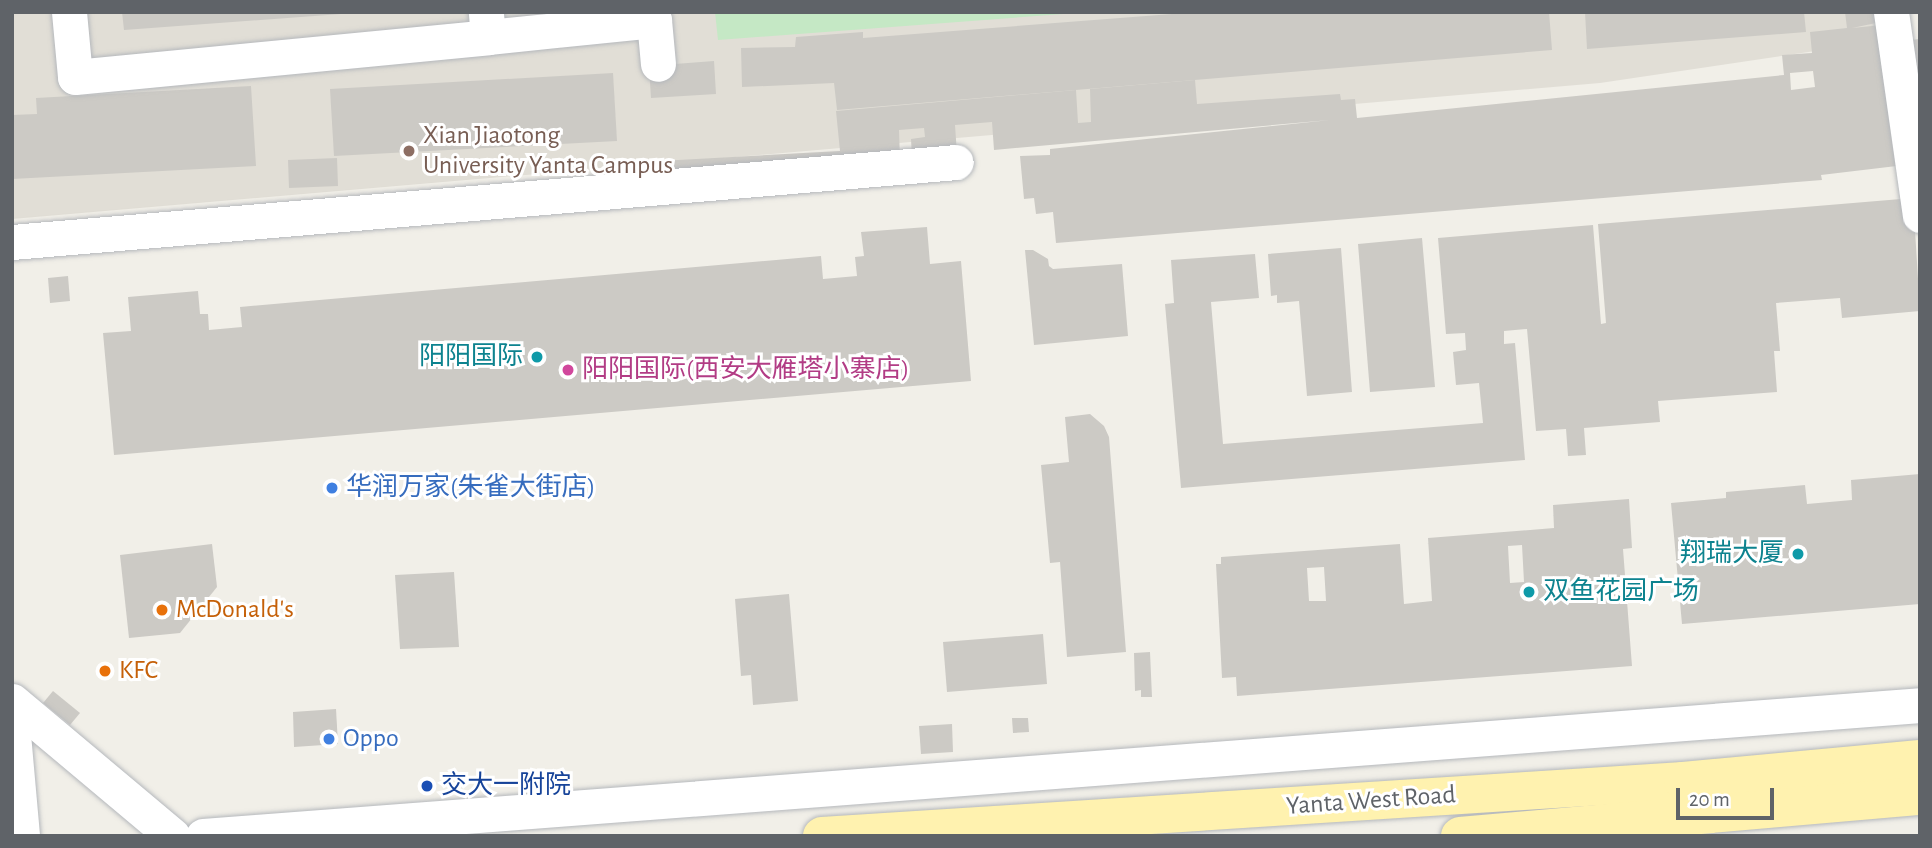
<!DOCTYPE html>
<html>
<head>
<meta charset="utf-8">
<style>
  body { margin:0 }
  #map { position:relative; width:1932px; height:848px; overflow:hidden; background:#f1efe8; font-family:"Alegreya Sans","Noto Sans SC",sans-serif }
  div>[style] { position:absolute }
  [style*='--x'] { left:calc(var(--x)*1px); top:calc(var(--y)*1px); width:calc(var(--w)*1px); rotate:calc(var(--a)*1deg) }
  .education>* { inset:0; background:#e1ded6 }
  .green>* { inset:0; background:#c5e8c5 }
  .building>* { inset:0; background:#cccac5 }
  .roads { filter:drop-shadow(0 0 2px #b5b8bc) drop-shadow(0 0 2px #b5b8bc) }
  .minor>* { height:35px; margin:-17.5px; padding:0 17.5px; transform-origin:17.5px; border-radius:17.5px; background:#fff }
  .major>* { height:38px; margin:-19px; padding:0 19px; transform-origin:19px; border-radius:19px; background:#fff2af }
  .dots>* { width:19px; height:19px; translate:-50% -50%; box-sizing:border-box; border:4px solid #fff; border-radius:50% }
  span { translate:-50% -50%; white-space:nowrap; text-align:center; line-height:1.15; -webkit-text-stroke:6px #fff; paint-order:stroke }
  .education-label { font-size:26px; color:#785e54 }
  .left { translate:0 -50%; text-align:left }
  .culture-label { font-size:26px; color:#0d838f }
  .right { translate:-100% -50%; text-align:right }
  .hotel-label { font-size:26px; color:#b23c85 }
  .shop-label { font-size:26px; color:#366cbe }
  .food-label { font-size:26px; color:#c56008 }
  .transit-label { font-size:26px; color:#164399 }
  .street-label { font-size:26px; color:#5f6368 }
  .frame { position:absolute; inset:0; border:14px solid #5f6368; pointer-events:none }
  .scale { position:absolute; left:1676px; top:788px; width:98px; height:32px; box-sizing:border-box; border:4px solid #5f6368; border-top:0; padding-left:9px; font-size:21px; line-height:24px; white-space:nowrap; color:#5f6368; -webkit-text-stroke:5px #fff; paint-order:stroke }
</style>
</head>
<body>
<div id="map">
  <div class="education">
    <div style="clip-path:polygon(12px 12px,1885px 12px,1889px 40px,1600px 83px,12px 219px)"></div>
  </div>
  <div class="green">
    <div style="clip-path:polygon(715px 12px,1090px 12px,718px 40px)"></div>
  </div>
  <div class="building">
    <div style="clip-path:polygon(122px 12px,341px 12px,341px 14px,124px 30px)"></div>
    <div style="clip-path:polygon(1549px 12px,1552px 50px,837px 110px,834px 83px,742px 87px,741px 48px,795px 47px,796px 37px,863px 32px,863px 38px,1185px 13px)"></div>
    <div style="clip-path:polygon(1585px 12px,1804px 12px,1806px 32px,1587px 49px)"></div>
    <div style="clip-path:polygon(evenodd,1845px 12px,1874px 12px,1876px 23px,1852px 28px,1882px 25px,1905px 165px,1821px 175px,1822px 180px,1056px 243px,1053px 212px,1036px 214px,1034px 198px,1024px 199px,1020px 156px,1050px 155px,1050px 149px,1330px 120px,994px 150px,992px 122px,955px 125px,957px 154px,912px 157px,911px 139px,925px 137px,924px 128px,899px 130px,900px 160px,661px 187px,660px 161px,840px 151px,836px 111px,1076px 90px,1078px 123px,1091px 122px,1090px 89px,1195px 80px,1197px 104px,1340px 94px,1341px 100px,1355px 99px,1357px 118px,1784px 75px,1782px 55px,1812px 53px,1810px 32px,1847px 28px,1845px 12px,1813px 71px,1815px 87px,1791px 90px,1790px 73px,1813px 71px)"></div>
    <div style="clip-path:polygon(1920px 39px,1920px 90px,1910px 40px)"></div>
    <div style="clip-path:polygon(714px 61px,716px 94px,651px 98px,649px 66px)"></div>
    <div style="clip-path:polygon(613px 73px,617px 141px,334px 156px,330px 89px)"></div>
    <div style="clip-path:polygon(251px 86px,256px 166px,12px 179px,12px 115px,37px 114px,36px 98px)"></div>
    <div style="clip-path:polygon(337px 158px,338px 186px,289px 188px,288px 160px)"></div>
    <div style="clip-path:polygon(1913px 198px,1920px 311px,1842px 318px,1840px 298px,1776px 303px,1780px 351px,1774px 351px,1777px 392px,1658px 401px,1660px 422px,1584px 428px,1586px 455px,1568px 456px,1566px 429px,1536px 431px,1527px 329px,1504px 331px,1504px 344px,1515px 343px,1525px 460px,1181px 488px,1165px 304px,1174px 303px,1171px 260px,1255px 254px,1259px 298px,1211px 302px,1223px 444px,1483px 423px,1479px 383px,1456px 385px,1453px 352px,1466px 350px,1465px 333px,1446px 334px,1438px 238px,1593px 225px,1601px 324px,1606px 323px,1598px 224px)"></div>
    <div style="clip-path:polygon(927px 227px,930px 264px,961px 261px,971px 381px,114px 455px,103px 333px,131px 331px,128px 297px,198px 291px,200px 314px,208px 314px,209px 330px,242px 327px,240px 307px,821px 256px,823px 279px,857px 276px,855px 257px,864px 256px,861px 232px)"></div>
    <div style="clip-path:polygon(1422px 238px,1435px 387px,1370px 392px,1358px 244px)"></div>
    <div style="clip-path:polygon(1341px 248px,1352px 392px,1307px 396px,1299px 301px,1277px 303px,1277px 295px,1271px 296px,1268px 254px)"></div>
    <div style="clip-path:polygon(1025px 250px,1033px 250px,1048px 259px,1049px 266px,1053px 269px,1122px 264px,1128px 336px,1034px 345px)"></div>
    <div style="clip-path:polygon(68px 276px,70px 301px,50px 303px,48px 278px)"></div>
    <div style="clip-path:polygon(1090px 414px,1104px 426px,1109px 437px,1126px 652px,1067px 657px,1060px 562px,1050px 563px,1041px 465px,1069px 462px,1065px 417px)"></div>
    <div style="clip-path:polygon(1920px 474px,1920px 604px,1682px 624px,1671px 503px,1726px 498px,1726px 492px,1805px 485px,1807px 504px,1852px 500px,1851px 480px)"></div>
    <div style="clip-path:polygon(evenodd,1629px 499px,1632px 548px,1623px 549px,1632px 666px,1237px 696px,1236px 677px,1222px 678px,1216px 564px,1221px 564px,1221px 557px,1400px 544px,1404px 604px,1432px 601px,1428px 538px,1554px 528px,1553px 505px,1629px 499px,1522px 545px,1524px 582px,1510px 583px,1508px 546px,1522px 545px,1629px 499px,1324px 567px,1326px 601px,1309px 601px,1307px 568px,1324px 567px)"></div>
    <div style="clip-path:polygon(212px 544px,217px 587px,180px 633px,129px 638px,120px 555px)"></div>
    <div style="clip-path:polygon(454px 572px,459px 647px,400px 649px,395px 575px)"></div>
    <div style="clip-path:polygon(789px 594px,798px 701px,753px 705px,751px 675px,741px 676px,735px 599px)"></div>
    <div style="clip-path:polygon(1043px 634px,1047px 684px,947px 692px,943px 642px)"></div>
    <div style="clip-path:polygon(1150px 652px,1152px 697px,1141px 697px,1141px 690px,1135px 691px,1134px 653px)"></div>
    <div style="clip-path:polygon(53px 691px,80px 713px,70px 725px,43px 703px)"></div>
    <div style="clip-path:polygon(336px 709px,338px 744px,294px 747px,293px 712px)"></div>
    <div style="clip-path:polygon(1012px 718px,1028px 718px,1029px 732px,1013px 733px)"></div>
    <div style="clip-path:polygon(952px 724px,953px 752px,921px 754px,919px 726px)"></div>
  </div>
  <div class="roads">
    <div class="minor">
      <div style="--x:69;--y:12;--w:65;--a:84.7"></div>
      <div style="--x:75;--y:77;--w:415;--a:-5.5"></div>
      <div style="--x:488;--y:37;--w:25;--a:-95"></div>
      <div style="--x:1891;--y:12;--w:205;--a:81.9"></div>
      <div style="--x:488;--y:37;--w:167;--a:-5.8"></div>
      <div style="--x:654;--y:20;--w:44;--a:84.8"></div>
      <div style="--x:12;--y:242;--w:947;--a:-4.84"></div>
      <div style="--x:12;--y:701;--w:210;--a:40"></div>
      <div style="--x:12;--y:723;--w:113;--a:84.9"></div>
      <div style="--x:203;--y:836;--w:1722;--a:-4.36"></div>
    </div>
    <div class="major">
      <div style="--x:822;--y:836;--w:863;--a:-3.66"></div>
      <div style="--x:1683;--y:781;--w:238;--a:-5.3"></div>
      <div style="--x:1460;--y:836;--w:462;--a:-5"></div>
    </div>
  </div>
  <div class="dots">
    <div style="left:409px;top:151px;background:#8d6e63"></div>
    <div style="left:537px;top:357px;background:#0f9aa8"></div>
    <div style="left:568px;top:370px;background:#d1479c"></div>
    <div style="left:332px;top:488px;background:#3f7fe0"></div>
    <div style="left:1798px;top:554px;background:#0f9aa8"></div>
    <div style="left:1529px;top:592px;background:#0f9aa8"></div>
    <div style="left:162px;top:610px;background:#e8710a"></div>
    <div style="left:105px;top:671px;background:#e8710a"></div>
    <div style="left:329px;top:739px;background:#3f7fe0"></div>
    <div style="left:427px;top:786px;background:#1a4fb4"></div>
  </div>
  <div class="education-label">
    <span class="left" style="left:423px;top:151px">Xian Jiaotong<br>University Yanta Campus</span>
  </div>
  <div class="culture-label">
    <span class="right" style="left:523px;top:357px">阳阳国际</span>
    <span class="right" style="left:1784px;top:554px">翔瑞大厦</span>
    <span class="left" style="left:1543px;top:592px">双鱼花园广场</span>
  </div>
  <div class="hotel-label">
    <span class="left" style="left:582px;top:370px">阳阳国际(西安大雁塔小寨店)</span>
  </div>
  <div class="shop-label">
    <span class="left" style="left:346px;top:488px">华润万家(朱雀大街店)</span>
    <span class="left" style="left:343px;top:739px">Oppo</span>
  </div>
  <div class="food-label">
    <span class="left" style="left:176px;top:610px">McDonald's</span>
    <span class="left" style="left:119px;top:671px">KFC</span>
  </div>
  <div class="transit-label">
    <span class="left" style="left:441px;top:786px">交大一附院</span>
  </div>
  <div class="street-label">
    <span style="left:1371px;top:801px;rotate:-4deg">Yanta West Road</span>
  </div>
  <div class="frame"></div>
  <div class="scale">20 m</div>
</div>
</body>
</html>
